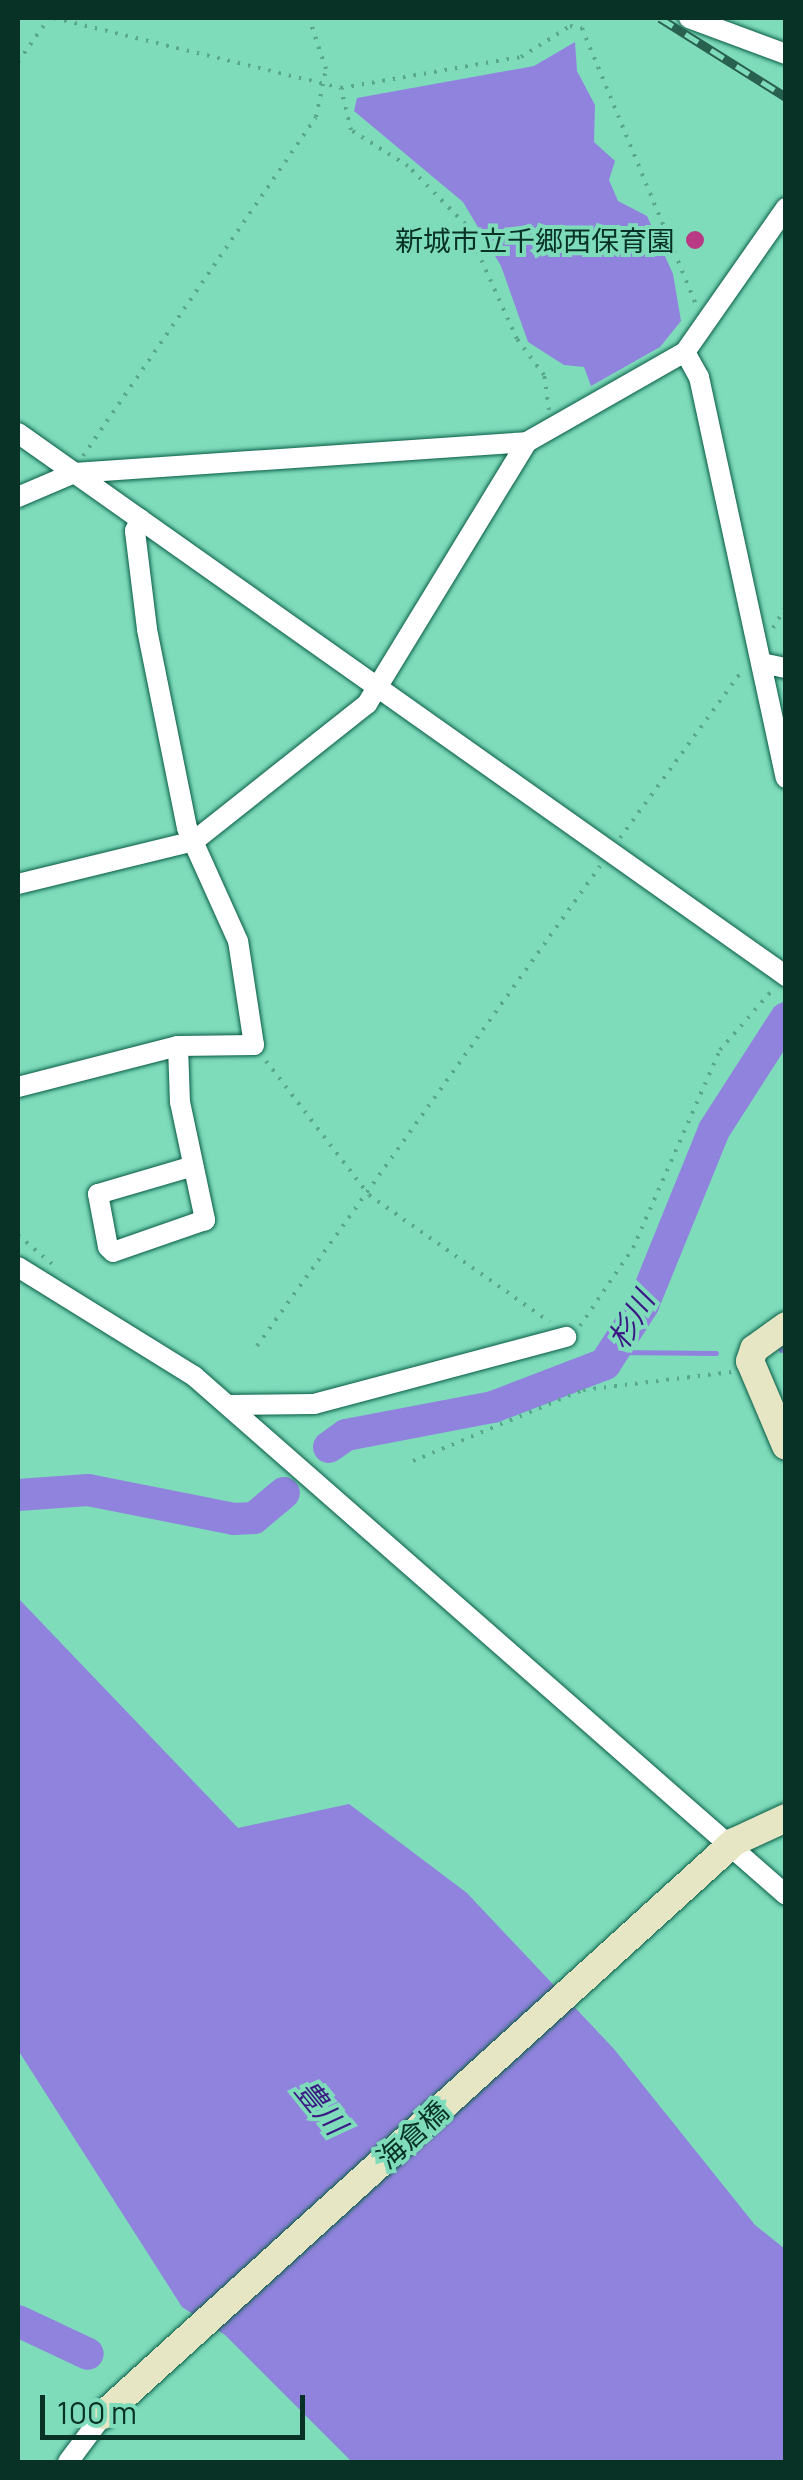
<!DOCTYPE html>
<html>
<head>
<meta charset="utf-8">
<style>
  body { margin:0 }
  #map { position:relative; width:803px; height:2480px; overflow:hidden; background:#7edcbb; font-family:Manrope,"Noto Sans JP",sans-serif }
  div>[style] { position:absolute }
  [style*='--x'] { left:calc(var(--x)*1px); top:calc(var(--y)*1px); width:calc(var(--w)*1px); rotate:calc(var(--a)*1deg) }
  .water>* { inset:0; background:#9083dd }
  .stream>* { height:5px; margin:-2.5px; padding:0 2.5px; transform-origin:2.5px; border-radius:2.5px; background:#9083dd }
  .river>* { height:32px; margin:-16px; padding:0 16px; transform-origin:16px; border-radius:16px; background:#9083dd }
  .path>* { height:4px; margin-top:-2px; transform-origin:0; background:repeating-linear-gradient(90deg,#59a78c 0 2.5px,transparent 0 10.5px) }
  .roads { filter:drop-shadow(0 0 2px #095c46) drop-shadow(0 0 2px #095c46) }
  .street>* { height:20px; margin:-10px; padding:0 10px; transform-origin:10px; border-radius:10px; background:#fff }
  .secondary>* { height:28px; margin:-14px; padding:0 14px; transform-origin:14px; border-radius:14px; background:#e6e6c5 }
  .rail>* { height:9px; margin-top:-4.5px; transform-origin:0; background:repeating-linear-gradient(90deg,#7edcbb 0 15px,#296150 0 30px); box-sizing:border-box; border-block:2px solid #296150 }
  .dots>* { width:28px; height:28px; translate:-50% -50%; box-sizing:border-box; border:5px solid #7edcbb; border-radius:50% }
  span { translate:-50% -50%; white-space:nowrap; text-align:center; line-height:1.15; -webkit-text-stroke:8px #7edcbb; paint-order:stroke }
  .poi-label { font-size:28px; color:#083226 }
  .right { translate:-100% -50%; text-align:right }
  .street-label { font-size:28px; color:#083226 }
  .water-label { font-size:30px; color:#3a1983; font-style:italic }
  .frame { position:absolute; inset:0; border:20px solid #083226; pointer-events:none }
  .scale { position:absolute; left:40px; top:2395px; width:265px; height:45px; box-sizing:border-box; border:5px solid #083226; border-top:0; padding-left:12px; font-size:30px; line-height:35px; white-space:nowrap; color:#083226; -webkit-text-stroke:8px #7edcbb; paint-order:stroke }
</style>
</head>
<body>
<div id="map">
  <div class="water">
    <div style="clip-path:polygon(575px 42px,577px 71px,595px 105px,594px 142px,615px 161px,609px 180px,618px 201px,647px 216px,673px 274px,681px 321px,660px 347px,591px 386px,584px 367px,564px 365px,528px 342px,501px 266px,463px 202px,354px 111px,357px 98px,534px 66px)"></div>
    <div style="clip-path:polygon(18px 1598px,238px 1828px,349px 1804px,467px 1893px,614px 2049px,755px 2225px,785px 2249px,785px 2462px,352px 2462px,225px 2335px,182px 2307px,18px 2050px)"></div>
  </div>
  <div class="stream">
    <div style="--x:781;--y:1350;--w:5;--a:-22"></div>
    <div style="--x:615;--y:1352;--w:101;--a:0.6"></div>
  </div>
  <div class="river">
    <div style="--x:329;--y:1447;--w:21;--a:-35"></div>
    <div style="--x:346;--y:1435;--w:150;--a:-10.8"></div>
    <div style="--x:493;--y:1407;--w:120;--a:-21"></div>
    <div style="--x:605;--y:1364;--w:70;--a:-57.2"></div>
    <div style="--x:643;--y:1305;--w:189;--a:-67.9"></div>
    <div style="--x:714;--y:1130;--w:133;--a:-57.3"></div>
    <div style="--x:18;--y:1495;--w:70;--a:-4.1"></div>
    <div style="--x:88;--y:1490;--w:149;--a:11.2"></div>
    <div style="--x:234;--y:1519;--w:20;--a:-3"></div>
    <div style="--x:254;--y:1518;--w:39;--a:-40"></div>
    <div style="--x:18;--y:2321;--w:77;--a:25.2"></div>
  </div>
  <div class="path">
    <div style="--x:54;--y:18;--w:295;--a:13.7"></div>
    <div style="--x:18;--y:62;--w:54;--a:-54.8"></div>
    <div style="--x:549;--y:410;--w:35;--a:-98"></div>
    <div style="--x:544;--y:375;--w:45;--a:-126.9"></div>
    <div style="--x:517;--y:339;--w:126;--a:-114.3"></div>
    <div style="--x:465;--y:224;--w:81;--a:-134.5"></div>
    <div style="--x:408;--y:166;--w:67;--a:-147.7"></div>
    <div style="--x:351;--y:130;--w:43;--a:-103.4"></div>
    <div style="--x:341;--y:88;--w:183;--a:-9.8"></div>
    <div style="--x:521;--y:57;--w:58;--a:-32.3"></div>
    <div style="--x:570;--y:26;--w:12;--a:9"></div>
    <div style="--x:582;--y:28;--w:299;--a:67.6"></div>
    <div style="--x:83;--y:456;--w:411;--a:-55.5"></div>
    <div style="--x:316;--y:117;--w:49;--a:-78.2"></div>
    <div style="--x:326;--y:69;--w:54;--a:-108.4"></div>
    <div style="--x:773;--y:628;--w:26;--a:-59"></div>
    <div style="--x:620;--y:838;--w:210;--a:-53.9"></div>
    <div style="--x:266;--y:1061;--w:169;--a:52.5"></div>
    <div style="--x:369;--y:1195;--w:221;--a:35.1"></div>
    <div style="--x:18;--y:1235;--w:45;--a:40.5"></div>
    <div style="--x:580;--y:1326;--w:94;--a:-55.8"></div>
    <div style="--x:633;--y:1248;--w:216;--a:-66.3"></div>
    <div style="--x:720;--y:1050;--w:84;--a:-48.9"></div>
    <div style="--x:257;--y:1346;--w:590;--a:-54.45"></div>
    <div style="--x:413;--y:1461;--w:184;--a:-22.7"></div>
    <div style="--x:583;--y:1390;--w:150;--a:-6.9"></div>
  </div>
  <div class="roads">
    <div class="street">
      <div style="--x:689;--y:18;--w:103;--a:20.4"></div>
      <div style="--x:685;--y:352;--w:29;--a:61"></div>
      <div style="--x:699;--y:377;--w:410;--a:77.8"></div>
      <div style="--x:18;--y:433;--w:941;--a:35.26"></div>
      <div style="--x:18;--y:497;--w:61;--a:-23.2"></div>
      <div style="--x:74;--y:473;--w:454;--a:-3.9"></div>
      <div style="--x:527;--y:442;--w:182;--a:-29.7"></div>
      <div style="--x:685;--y:352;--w:176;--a:-55"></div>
      <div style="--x:762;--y:663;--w:25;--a:12"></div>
      <div style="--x:18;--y:884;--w:181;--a:-13.7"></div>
      <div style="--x:194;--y:841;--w:221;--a:-38.4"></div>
      <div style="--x:367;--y:704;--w:307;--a:-58.6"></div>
      <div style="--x:178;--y:1046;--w:56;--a:88"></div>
      <div style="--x:180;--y:1102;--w:121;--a:78"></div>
      <div style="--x:205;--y:1220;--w:97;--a:160.8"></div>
      <div style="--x:113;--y:1252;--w:7;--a:-135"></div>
      <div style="--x:108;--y:1247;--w:54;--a:-100.7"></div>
      <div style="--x:98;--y:1194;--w:99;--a:-16.4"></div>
      <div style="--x:18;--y:1087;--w:165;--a:-14.4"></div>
      <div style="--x:178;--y:1046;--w:76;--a:-0.8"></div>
      <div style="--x:254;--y:1045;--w:105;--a:-98.7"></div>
      <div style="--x:238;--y:941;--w:124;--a:-114.3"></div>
      <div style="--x:187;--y:828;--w:203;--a:-101.4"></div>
      <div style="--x:147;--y:629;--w:99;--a:-97"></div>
      <div style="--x:135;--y:531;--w:13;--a:-67"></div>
      <div style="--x:18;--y:1267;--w:207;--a:31.8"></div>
      <div style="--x:194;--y:1376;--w:787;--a:41.24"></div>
      <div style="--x:228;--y:1405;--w:86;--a:-0.7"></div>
      <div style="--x:314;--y:1404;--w:261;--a:-14.9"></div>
      <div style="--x:68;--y:2462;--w:59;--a:-53.3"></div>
    </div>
    <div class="secondary">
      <div style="--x:786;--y:1326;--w:39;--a:144"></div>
      <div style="--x:754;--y:1349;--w:13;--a:108"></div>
      <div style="--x:750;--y:1361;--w:92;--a:67"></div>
      <div style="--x:103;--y:2415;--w:852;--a:-42.24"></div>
      <div style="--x:734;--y:1842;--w:57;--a:-24.8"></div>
    </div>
  </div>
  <div class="rail">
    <div style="--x:660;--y:18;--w:149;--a:32.1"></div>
  </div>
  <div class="dots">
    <div style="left:695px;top:240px;background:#b93984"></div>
  </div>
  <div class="poi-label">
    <span class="right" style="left:675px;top:240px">新城市立千郷西保育園</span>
  </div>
  <div class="street-label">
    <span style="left:412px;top:2134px;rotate:-42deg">海倉橋</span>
  </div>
  <div class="water-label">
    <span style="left:631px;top:1320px;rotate:-60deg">杉川</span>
    <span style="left:321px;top:2107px;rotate:51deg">豊川</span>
  </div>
  <div class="frame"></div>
  <div class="scale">100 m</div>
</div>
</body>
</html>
